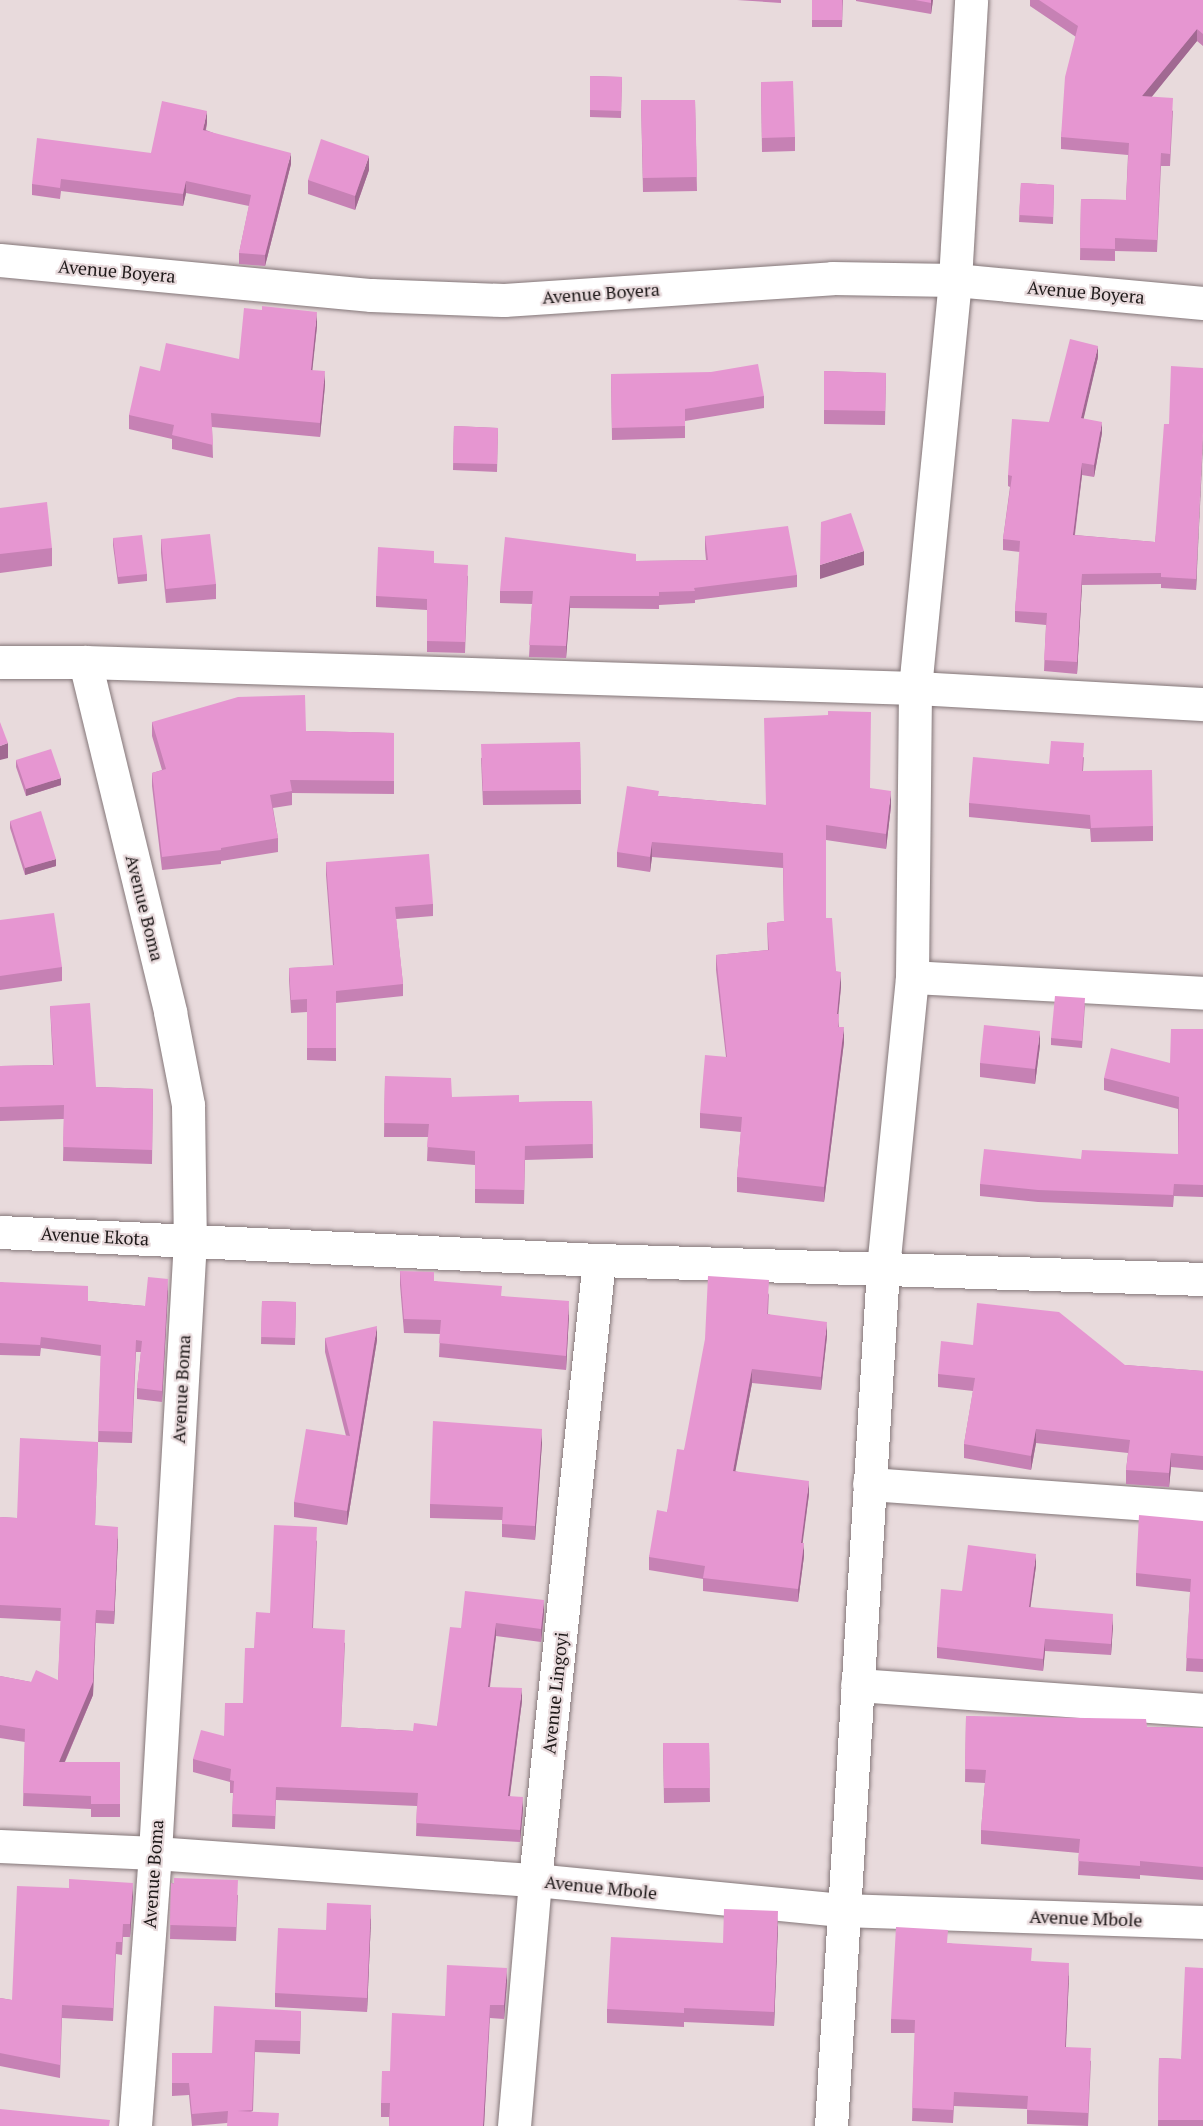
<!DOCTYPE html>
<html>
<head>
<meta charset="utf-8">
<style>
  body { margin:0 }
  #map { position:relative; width:1203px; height:2126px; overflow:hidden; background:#e8dadc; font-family:"PT Serif",serif }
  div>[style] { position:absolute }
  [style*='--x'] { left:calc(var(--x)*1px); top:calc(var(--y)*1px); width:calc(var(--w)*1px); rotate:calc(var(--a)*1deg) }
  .roads { filter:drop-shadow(0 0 2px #847779) drop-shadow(0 0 2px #847779) }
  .street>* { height:33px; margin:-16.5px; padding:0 16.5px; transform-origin:16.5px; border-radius:16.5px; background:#fff }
  .wall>* { inset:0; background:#c681b4 }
  .shaded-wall>* { inset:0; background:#a16992 }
  .building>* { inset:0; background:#e696d1 }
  span { translate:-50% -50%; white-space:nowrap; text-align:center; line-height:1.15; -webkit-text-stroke:4.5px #e8dadc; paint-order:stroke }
  .street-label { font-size:18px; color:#1e1919 }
</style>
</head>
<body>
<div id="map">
  <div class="roads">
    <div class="street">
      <div style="--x:0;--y:260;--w:373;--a:5.4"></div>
      <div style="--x:371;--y:295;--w:133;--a:2.2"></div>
      <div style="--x:504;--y:300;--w:329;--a:-3.8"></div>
      <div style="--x:832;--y:278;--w:123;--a:0.9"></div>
      <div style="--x:955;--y:280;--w:249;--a:5.3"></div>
      <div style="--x:0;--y:662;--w:85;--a:0"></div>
      <div style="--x:85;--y:662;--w:830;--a:1.79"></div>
      <div style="--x:915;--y:688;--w:288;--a:3.2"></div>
      <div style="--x:85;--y:662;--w:360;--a:76.3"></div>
      <div style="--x:170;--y:1012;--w:95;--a:79"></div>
      <div style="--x:188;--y:1105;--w:135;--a:89.2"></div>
      <div style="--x:190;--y:1240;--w:614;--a:93.27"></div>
      <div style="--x:155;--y:1853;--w:274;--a:94.2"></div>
      <div style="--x:912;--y:977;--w:291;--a:3.1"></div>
      <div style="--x:0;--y:1232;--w:600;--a:2.68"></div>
      <div style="--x:599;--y:1260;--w:604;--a:1.8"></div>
      <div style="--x:869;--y:1484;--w:335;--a:4.1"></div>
      <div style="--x:857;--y:1685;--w:347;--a:4.1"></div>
      <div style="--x:0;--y:1846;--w:155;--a:2.6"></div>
      <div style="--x:155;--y:1853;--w:381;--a:4.1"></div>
      <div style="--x:535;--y:1880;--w:309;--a:5.6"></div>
      <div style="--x:843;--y:1910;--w:360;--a:1.9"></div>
      <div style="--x:514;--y:2126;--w:247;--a:-85.1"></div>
      <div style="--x:535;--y:1880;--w:623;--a:-84.11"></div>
      <div style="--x:831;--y:2126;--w:860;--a:-86.53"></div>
      <div style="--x:883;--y:1268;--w:292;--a:-84.3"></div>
      <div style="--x:912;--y:977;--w:289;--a:-89.4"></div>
      <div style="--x:915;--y:688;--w:410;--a:-84.4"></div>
      <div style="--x:955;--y:280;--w:280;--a:-86.7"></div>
    </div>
  </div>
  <div class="wall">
    <div style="clip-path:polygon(737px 0,781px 0,781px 3px)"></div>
    <div style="clip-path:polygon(812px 0,843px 0,842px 27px,812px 27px)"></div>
    <div style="clip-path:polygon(856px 0,933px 0,931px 14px,856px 1px)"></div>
    <div style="clip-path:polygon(1030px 0,1203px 0,1203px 46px,1197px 41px,1151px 97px,1173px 111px,1170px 166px,1161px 166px,1157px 252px,1115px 251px,1115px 261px,1080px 260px,1081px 199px,1126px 200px,1128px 155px,1061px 149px,1061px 137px,1076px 37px,1030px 6px)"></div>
    <div style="clip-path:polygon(590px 76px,622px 77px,621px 118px,590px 117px)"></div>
    <div style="clip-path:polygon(761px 82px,795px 137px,795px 151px,762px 152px)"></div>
    <div style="clip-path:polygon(641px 100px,695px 100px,697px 191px,643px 192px)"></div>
    <div style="clip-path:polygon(207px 123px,206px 130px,291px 164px,265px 266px,239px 264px,239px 253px,249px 206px,186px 193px,183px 206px,61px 191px,60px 199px,32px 195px,32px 184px,151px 153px)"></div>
    <div style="clip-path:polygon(369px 170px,355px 210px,308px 194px,308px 180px)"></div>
    <div style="clip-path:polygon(1021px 183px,1054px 185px,1053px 224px,1019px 222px)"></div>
    <div style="clip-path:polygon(317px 326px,312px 370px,325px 385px,320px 437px,212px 427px,213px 458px,172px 449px,172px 439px,129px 429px,129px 415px,239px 359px)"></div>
    <div style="clip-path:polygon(1098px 357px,1083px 419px,1102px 433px,1094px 477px,1082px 475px,1075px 535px,1155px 542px,1169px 424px,1203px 368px,1196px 590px,1161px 588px,1161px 584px,1082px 585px,1077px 674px,1044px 671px,1046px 625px,1015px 622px,1015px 611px,1020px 552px,1003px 550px,1003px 539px,1010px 487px,1008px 486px,1008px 475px,1049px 422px)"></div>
    <div style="clip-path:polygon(824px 371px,886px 373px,885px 425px,824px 424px)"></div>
    <div style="clip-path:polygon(611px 374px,764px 396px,764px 408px,685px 421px,685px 438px,612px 440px)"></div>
    <div style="clip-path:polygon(454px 426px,498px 428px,497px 472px,453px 470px)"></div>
    <div style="clip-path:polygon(0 508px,52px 548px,52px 566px,0 573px)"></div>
    <div style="clip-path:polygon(705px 536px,797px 575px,797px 587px,695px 600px,695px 603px,659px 605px,659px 609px,570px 608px,566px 658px,529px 657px,532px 604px,500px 603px,500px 591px,636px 561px,706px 560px,705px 549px)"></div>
    <div style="clip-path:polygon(113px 538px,147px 574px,147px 581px,118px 584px,113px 545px)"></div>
    <div style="clip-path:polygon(161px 539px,216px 584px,216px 599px,166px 603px,161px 553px)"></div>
    <div style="clip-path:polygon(434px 563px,468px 576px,465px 653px,427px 652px,427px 610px,376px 607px,376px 596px)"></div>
    <div style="clip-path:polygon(152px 722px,306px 731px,394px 733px,394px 794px,292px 793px,292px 805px,273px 808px,278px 838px,278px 852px,221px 861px,221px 864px,162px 870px,152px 786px,152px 773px,162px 770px,152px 736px)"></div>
    <div style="clip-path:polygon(580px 742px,581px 804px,483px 805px,481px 758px)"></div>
    <div style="clip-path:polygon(1084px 757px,1083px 771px,1153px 826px,1153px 841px,1091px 842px,1090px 829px,969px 817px,969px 803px)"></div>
    <div style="clip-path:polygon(16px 760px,61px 785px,26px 796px,16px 767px)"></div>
    <div style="clip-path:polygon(870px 788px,891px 806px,886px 849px,826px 840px,826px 918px,836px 971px,841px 987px,838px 1014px,839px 1027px,844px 1042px,824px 1202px,737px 1192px,737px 1177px,741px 1132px,700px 1128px,700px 1113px,726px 1057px,716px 970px,716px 955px,768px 950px,767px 923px,784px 921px,783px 868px,652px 857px,650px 872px,617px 867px,617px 852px,659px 796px,765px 805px)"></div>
    <div style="clip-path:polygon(10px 821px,56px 866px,25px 875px,10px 828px)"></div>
    <div style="clip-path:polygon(326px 862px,433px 904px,433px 916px,396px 919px,403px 984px,403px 996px,336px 1003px,336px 999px,336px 1061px,307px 1060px,307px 1012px,291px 1013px,289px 980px,289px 968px,333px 966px,326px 875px)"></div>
    <div style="clip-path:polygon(0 920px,62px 967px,62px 981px,0 990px)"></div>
    <div style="clip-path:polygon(1085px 1005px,1082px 1048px,1051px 1045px,1051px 1038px)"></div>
    <div style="clip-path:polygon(50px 1006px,96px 1087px,153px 1089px,152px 1164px,63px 1161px,64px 1119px,0 1121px,0 1066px,53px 1065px)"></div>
    <div style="clip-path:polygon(1203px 1029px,1203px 1197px,1174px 1196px,1173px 1207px,1038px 1202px,980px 1196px,980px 1184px,1081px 1159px,1178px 1154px,1178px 1109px,1104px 1090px,1104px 1078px,1170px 1063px)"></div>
    <div style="clip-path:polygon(1040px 1045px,1035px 1084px,980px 1077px,980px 1063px)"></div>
    <div style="clip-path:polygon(385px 1076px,452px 1097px,519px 1102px,592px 1101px,593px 1158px,525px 1160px,524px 1204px,475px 1203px,475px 1165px,427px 1161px,428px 1137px,384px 1137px)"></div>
    <div style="clip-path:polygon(400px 1271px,434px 1281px,502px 1296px,569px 1315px,566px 1370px,439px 1357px,440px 1334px,404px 1333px,400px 1285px)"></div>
    <div style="clip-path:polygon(0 1282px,88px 1301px,145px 1306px,168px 1290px,162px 1402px,137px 1399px,137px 1388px,141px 1352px,136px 1352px,132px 1443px,98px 1442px,95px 1525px,118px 1539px,114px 1624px,96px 1623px,93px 1695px,65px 1762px,120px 1762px,120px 1817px,91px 1817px,91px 1809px,23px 1806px,25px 1742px,0 1738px,0 1676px,31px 1682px,58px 1680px,61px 1621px,0 1618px,0 1517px,17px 1518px,98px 1442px,101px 1356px,41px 1348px,40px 1356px,0 1355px)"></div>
    <div style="clip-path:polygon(769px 1293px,768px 1314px,827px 1336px,821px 1390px,752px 1383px,735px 1471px,809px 1494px,802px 1543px,804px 1556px,798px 1602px,703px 1591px,703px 1579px,649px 1570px,649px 1557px,667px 1512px,684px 1450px)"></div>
    <div style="clip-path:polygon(262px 1301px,296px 1302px,295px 1345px,261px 1344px)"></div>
    <div style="clip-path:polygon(325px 1338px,377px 1340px,347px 1525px,294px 1517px,294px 1502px,346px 1436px,325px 1352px)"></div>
    <div style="clip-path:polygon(1125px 1365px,1203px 1371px,1203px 1470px,1171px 1467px,1169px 1487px,1126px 1484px,1126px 1470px,1128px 1453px,1036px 1443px,1031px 1470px,964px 1458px,964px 1444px,973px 1391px,938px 1387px,938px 1374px)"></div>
    <div style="clip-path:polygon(542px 1443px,535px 1540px,502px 1537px,502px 1520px,430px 1518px,430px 1504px)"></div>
    <div style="clip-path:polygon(1203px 1521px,1203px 1672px,1186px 1671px,1190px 1592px,1136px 1586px,1136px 1573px)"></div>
    <div style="clip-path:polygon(317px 1540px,313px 1628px,345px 1643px,341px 1727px,413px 1731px,437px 1726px,461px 1628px,544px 1613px,541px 1642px,496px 1636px,490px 1687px,522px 1701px,510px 1796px,523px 1810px,520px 1842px,416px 1836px,417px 1806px,276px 1800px,275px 1829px,232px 1827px,233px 1793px,230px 1793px,230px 1782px,193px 1772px,193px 1759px,224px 1736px,243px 1703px,254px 1648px,270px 1613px)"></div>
    <div style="clip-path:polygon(1036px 1566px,1030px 1607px,1113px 1625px,1111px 1655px,1045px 1651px,1043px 1671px,937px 1658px,937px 1647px,962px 1591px)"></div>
    <div style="clip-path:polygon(966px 1716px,1147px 1727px,1203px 1728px,1203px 1880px,1140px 1875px,1140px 1879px,1078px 1875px,1079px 1853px,981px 1844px,981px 1830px,985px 1783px,965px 1782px)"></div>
    <div style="clip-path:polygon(663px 1743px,709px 1743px,710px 1802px,664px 1803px)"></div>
    <div style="clip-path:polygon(171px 1883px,238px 1895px,236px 1941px,170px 1939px)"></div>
    <div style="clip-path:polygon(133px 1896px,130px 1937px,123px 1937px,122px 1955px,116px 1954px,113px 2021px,62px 2018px,60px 2078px,0 2066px,0 1998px,12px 2000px)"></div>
    <div style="clip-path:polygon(371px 1919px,367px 2012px,275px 2007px,275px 1993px,326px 1930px)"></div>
    <div style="clip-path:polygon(778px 1926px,774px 2026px,684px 2022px,684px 2027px,607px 2023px,607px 2009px,723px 1943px)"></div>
    <div style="clip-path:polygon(948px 1943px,1032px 1961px,1069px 1976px,1066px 2047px,1091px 2061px,1088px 2126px,1027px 2124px,1027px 2109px,954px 2106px,953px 2123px,912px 2121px,915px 2033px,891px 2033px,891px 2019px)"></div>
    <div style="clip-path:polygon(1203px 1968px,1203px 2126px,1158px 2126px,1159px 2058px,1181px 2059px)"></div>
    <div style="clip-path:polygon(507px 1982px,504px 2019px,490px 2018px,484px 2126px,389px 2126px,389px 2117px,381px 2117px,381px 2103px,390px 2071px,445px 2016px)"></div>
    <div style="clip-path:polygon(301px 2011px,300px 2054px,255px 2052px,253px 2111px,227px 2123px,192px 2126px,189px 2095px,172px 2096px,172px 2053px,212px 2053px)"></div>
  </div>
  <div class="shaded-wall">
    <div style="clip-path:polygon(931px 0,933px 0,931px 14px)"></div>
    <div style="clip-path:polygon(1197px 29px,1197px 41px,1142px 109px,1142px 96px)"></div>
    <div style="clip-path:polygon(207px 111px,207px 123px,203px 141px,203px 130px)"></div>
    <div style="clip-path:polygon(291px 153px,291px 164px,265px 266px,265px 255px)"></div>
    <div style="clip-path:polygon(369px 156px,369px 170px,355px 210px,355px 196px)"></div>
    <div style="clip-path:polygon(186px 181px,186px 193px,183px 206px,183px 194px)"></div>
    <div style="clip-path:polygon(317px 312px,317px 326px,311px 383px,311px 370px)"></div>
    <div style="clip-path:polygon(1098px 346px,1098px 357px,1081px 430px,1081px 418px)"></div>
    <div style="clip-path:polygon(325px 371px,325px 385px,320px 437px,320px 423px)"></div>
    <div style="clip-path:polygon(1102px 422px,1102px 433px,1094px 477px,1094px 465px)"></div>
    <div style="clip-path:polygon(1203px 432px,1203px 443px,1196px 590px,1196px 579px)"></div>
    <div style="clip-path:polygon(1082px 463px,1082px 475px,1073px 546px,1073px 535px)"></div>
    <div style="clip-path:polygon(864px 551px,864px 565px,820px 579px,820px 565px)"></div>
    <div style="clip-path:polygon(1082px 574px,1082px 585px,1077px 674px,1077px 662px)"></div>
    <div style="clip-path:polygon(570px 596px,570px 608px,566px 658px,566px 646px)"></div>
    <div style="clip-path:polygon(8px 743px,8px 758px,0 760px,0 746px)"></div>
    <div style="clip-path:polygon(61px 778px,61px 785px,26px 796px,26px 789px)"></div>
    <div style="clip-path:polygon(891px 791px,891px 806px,886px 849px,886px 834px)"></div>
    <div style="clip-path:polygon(652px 842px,652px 857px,650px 872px,650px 857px)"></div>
    <div style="clip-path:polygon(56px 859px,56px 866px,25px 875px,25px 868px)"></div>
    <div style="clip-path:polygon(841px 972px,841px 987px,837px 1029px,837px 1014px)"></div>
    <div style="clip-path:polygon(844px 1027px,844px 1042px,824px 1202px,824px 1187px)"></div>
    <div style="clip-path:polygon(1040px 1031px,1040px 1045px,1035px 1084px,1035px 1069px)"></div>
    <div style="clip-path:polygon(168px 1279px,168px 1290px,162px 1402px,162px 1391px)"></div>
    <div style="clip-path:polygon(569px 1301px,569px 1315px,566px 1370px,566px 1356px)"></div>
    <div style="clip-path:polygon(827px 1322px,827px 1336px,821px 1390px,821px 1377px)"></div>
    <div style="clip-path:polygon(377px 1326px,377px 1340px,347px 1525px,347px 1511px)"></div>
    <div style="clip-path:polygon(752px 1369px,752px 1383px,733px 1484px,733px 1471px)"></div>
    <div style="clip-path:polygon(542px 1429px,542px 1443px,535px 1540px,535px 1526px)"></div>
    <div style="clip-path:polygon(1036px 1429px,1036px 1443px,1031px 1470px,1031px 1456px)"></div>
    <div style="clip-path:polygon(1171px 1453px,1171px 1467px,1169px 1487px,1169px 1473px)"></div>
    <div style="clip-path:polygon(809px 1481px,809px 1494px,801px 1556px,801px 1543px)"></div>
    <div style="clip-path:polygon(118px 1527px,118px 1539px,114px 1624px,114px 1611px)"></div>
    <div style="clip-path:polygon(804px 1543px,804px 1556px,798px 1602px,798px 1589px)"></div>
    <div style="clip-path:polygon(1036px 1554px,1036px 1566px,1029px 1618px,1029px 1607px)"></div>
    <div style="clip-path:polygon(544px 1600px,544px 1613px,541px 1642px,541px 1629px)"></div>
    <div style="clip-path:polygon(96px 1610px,93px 1695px,59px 1775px,59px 1762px)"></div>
    <div style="clip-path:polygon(1113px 1614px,1113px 1625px,1111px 1655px,1111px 1644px)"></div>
    <div style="clip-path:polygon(496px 1623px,496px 1636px,488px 1699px,488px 1687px)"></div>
    <div style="clip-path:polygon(1045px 1639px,1045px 1651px,1043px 1671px,1043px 1659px)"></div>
    <div style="clip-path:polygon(522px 1688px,522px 1701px,508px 1809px,508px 1796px)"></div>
    <div style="clip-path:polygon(523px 1797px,523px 1810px,520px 1842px,520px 1830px)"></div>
    <div style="clip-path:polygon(133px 1883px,133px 1896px,130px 1937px,130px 1924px)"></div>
    <div style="clip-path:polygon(371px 1905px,371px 1919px,367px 2012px,367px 1998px)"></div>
    <div style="clip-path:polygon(778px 1911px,778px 1926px,774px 2026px,774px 2012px)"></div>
    <div style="clip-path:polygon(1069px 1963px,1069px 1976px,1065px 2060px,1065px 2047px)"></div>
    <div style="clip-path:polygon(507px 1968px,507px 1982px,504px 2019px,504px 2005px)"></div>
    <div style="clip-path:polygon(490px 2005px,484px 2126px,483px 2126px)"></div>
  </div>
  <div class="building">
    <div style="clip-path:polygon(812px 0,842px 0,842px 20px,812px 20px)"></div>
    <div style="clip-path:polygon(915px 0,931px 0,931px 3px)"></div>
    <div style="clip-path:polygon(1039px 0,1203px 0,1203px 34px,1197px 29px,1142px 96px,1173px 98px,1170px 154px,1161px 153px,1157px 240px,1115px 238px,1115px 249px,1080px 248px,1081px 199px,1126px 200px,1129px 143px,1061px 137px,1065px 77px,1078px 26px)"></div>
    <div style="clip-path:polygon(590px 76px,622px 77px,621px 111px,590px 110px)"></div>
    <div style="clip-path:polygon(793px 81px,795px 137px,762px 138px,761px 82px)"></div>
    <div style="clip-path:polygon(641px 100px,695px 100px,697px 177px,643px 178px)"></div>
    <div style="clip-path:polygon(162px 101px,207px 111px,203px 130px,291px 153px,265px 255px,239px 253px,251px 195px,186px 181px,183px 194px,61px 179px,60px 188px,32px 184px,37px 138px,151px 153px)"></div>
    <div style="clip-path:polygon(321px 139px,369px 156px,355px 196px,308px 180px)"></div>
    <div style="clip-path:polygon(1021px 183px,1054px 185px,1053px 217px,1019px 215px)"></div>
    <div style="clip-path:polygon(262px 306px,317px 312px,311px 370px,325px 371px,320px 423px,211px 413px,213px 445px,172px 435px,174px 425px,129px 415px,140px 366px,160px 371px,166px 343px,239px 359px,244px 308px,262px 310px)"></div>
    <div style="clip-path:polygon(1070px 339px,1098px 346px,1081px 418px,1102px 422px,1094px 465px,1082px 463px,1073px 535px,1155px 542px,1164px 424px,1169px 424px,1171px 366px,1203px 368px,1203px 432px,1196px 579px,1161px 577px,1161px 573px,1082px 574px,1077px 662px,1044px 660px,1047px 613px,1015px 611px,1020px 541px,1003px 539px,1012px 476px,1008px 475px,1012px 419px,1049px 422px)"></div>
    <div style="clip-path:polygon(758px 364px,764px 396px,685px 409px,685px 426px,612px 428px,611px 374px,711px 372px)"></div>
    <div style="clip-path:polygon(824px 371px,886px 373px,885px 411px,824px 410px)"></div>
    <div style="clip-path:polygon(454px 426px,498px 428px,497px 464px,453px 463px)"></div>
    <div style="clip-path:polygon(47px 502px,52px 548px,0 554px,0 508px)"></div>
    <div style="clip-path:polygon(851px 513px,864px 551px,820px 565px,821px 522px)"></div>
    <div style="clip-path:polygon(788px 526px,797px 575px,694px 588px,695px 591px,659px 592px,659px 596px,570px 596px,566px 646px,529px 645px,533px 591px,500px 591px,505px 537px,636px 554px,636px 561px,708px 560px,705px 536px)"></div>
    <div style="clip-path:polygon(210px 534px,216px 584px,166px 589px,161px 539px)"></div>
    <div style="clip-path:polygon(142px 535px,147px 574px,118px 577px,113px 538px)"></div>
    <div style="clip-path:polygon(378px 547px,434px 551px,434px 563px,468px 565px,465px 642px,427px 641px,427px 599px,376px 596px)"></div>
    <div style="clip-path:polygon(305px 695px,306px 731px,394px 733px,394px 781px,290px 780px,292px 791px,270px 795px,278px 838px,221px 848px,221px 850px,162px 857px,152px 773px,166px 769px,152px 722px,238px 697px)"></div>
    <div style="clip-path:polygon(828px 711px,871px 712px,870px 788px,891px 791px,886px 834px,826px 825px,826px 918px,832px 918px,836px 971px,841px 972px,837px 1014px,839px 1014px,838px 1027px,844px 1027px,824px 1187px,737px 1177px,742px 1117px,700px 1113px,705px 1055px,727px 1057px,716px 955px,769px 950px,767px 923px,784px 921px,783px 853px,652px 842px,650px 857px,617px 852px,627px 786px,659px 791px,658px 796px,766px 805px,764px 718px,828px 715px)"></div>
    <div style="clip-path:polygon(0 722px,8px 743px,0 746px)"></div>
    <div style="clip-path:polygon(1051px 741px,1084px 743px,1082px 771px,1152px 770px,1153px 826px,1091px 828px,1090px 815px,969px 803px,973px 757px,1049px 764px)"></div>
    <div style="clip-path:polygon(580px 742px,581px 790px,483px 791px,481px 744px)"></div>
    <div style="clip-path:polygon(51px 749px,61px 778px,26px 789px,16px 760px)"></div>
    <div style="clip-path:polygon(41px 811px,56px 859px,25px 868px,10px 821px)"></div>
    <div style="clip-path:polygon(429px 854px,433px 904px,395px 907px,403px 984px,336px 991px,336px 987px,336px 1048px,307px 1048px,307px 999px,291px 1000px,289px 968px,334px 965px,326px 862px)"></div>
    <div style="clip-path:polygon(54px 913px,62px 967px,0 976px,0 920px)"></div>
    <div style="clip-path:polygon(1055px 996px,1085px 998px,1082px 1041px,1051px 1038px)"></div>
    <div style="clip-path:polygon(90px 1003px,96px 1087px,153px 1089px,152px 1150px,63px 1147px,64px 1105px,0 1107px,0 1066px,54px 1065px,50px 1006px)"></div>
    <div style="clip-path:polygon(984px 1025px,1040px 1031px,1035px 1069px,980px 1063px)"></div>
    <div style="clip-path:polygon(1171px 1029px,1203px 1029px,1203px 1185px,1174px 1184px,1173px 1195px,1038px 1190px,980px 1184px,984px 1149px,1081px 1159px,1082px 1150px,1178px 1154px,1179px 1097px,1104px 1078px,1111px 1048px,1170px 1063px)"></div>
    <div style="clip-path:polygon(385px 1076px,451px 1078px,452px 1097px,519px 1095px,519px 1102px,592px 1101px,593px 1144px,525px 1146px,524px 1190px,475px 1189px,475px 1151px,427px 1147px,429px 1124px,384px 1123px)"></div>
    <div style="clip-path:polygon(400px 1271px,434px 1272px,434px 1281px,502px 1286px,501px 1296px,569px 1301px,566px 1356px,439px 1343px,441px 1320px,404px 1319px)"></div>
    <div style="clip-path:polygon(708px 1276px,769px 1280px,767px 1314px,827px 1322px,821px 1377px,752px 1369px,733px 1471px,809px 1481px,801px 1543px,804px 1543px,798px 1589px,703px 1578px,705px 1566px,649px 1557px,657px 1510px,667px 1512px,677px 1449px,684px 1450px,705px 1339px)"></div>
    <div style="clip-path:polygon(148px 1277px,168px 1279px,162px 1391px,137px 1388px,142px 1341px,136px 1340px,132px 1432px,98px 1431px,101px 1345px,41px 1337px,40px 1345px,0 1343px,0 1282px,88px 1286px,88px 1301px,145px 1306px)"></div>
    <div style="clip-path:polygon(262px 1301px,296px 1302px,295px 1338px,261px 1337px)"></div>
    <div style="clip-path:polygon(977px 1303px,1059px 1312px,1125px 1365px,1203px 1371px,1203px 1456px,1171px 1453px,1169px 1473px,1126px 1470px,1130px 1440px,1036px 1429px,1031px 1456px,964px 1444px,975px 1378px,938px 1374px,941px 1341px,973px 1345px)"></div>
    <div style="clip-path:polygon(377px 1326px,347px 1511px,294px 1502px,306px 1429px,350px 1436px,325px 1338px)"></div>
    <div style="clip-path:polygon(433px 1421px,542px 1429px,535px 1526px,502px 1524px,503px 1507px,430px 1504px)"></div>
    <div style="clip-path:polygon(20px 1438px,98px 1442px,95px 1525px,118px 1527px,114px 1611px,96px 1610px,93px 1682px,59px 1762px,120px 1762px,120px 1804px,91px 1804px,91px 1796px,23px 1793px,25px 1729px,0 1725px,0 1676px,31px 1682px,36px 1670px,58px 1680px,61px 1608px,0 1605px,0 1517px,17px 1518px)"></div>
    <div style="clip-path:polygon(1139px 1515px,1203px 1521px,1203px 1659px,1186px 1658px,1191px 1579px,1136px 1573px)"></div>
    <div style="clip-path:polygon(274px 1525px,317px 1527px,312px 1628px,345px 1630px,341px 1727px,413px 1731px,414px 1723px,437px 1726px,450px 1627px,461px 1628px,465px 1591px,544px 1600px,541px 1629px,496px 1623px,488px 1687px,522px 1688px,508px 1796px,523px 1797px,520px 1830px,416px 1823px,418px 1793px,276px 1787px,275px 1816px,232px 1814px,234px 1781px,230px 1780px,231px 1769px,193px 1759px,201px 1730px,224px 1736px,225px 1703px,243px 1703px,245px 1648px,254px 1648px,256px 1612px,270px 1613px)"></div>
    <div style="clip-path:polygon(968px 1545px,1036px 1554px,1029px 1607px,1113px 1614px,1111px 1644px,1045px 1639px,1043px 1659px,937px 1647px,941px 1589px,962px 1591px)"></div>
    <div style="clip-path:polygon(966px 1716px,1146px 1719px,1147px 1727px,1203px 1728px,1203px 1867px,1140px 1861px,1140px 1866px,1078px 1861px,1080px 1839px,981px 1830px,986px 1770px,965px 1769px)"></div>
    <div style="clip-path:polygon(663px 1743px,709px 1743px,710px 1788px,664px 1788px)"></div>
    <div style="clip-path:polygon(174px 1878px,238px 1880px,236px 1927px,170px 1925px,171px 1883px,174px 1884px)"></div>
    <div style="clip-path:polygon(69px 1879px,133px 1883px,130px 1924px,123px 1924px,122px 1942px,116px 1942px,113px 2008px,62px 2005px,60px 2065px,0 2053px,0 1998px,12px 2000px,17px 1886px,69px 1888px)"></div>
    <div style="clip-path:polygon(327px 1903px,371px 1905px,367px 1998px,275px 1993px,278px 1928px,326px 1930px)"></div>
    <div style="clip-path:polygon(724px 1909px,778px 1911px,774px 2012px,684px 2008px,684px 2013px,607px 2009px,611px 1937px,723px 1943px)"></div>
    <div style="clip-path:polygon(896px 1927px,948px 1930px,947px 1943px,1032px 1948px,1031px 1961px,1069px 1963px,1065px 2047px,1091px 2048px,1088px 2113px,1027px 2110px,1028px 2096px,954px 2092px,953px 2110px,912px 2108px,915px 2020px,891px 2019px)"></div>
    <div style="clip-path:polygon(447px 1965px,507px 1968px,504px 2005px,490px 2005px,483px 2126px,389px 2126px,390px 2103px,381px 2103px,382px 2071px,390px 2071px,392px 2013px,445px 2016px)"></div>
    <div style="clip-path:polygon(1185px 1967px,1203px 1968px,1203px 2120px,1158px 2120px,1159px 2058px,1181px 2059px)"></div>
    <div style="clip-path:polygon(214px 2006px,301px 2011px,300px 2041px,255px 2040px,252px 2110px,237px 2111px,279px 2113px,278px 2126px,227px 2126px,228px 2111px,192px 2114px,189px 2083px,172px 2083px,172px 2053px,212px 2053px)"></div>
    <div style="clip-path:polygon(0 2109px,110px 2120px,109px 2126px,0 2126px)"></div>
  </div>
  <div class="street-label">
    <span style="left:117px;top:271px;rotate:5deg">Avenue Boyera</span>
    <span style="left:1086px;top:292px;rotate:5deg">Avenue Boyera</span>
    <span style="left:601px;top:293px;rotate:-4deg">Avenue Boyera</span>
    <span style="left:145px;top:908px;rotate:76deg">Avenue Boma</span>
    <span style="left:95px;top:1236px;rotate:3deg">Avenue Ekota</span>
    <span style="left:181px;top:1389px;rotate:-87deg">Avenue Boma</span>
    <span style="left:555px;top:1693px;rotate:-84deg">Avenue Lingoyi</span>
    <span style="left:153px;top:1874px;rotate:-86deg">Avenue Boma</span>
    <span style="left:601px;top:1887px;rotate:6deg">Avenue Mbole</span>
    <span style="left:1086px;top:1918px;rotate:2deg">Avenue Mbole</span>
  </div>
</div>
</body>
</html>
